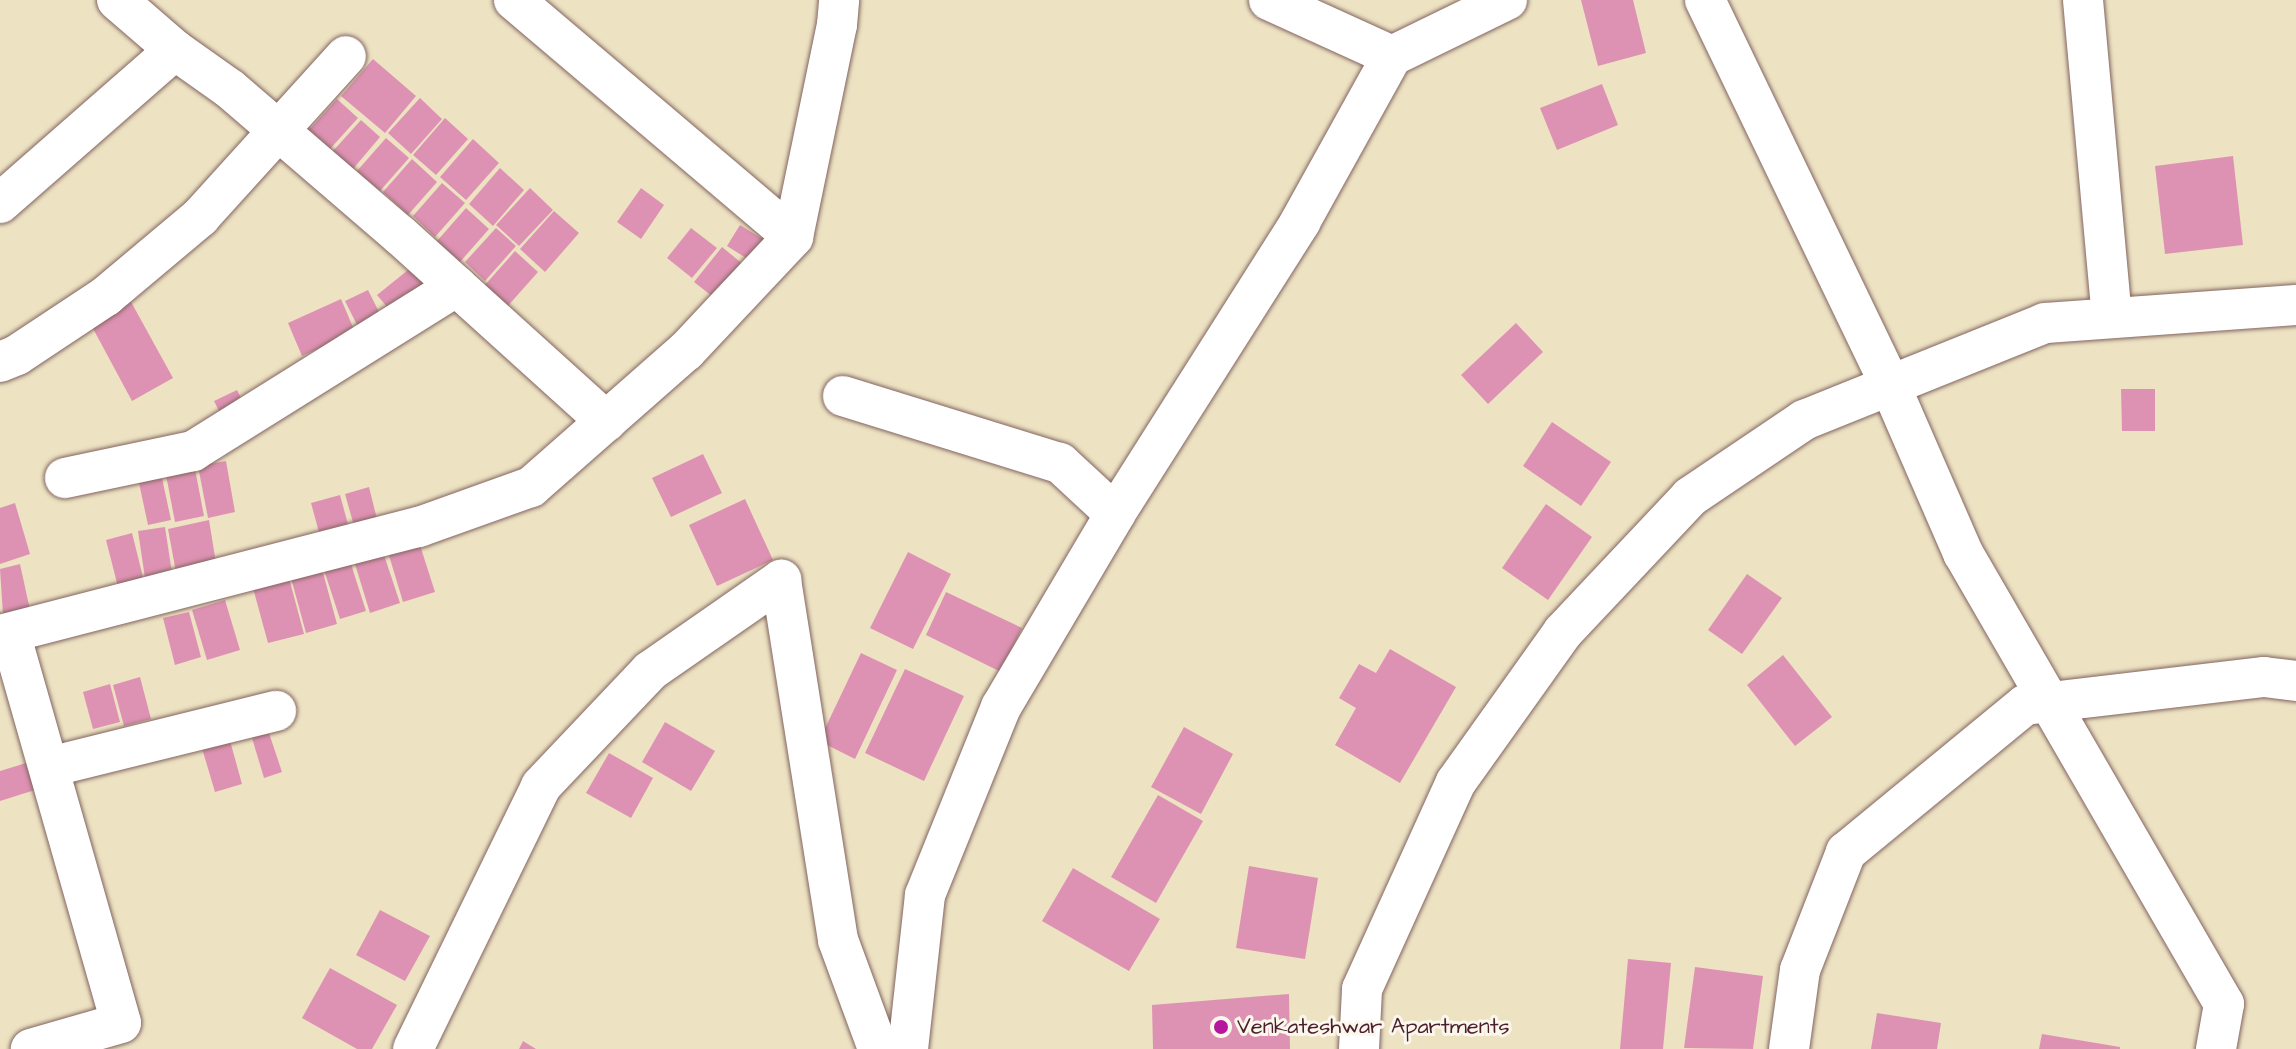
<!DOCTYPE html>
<html>
<head>
<meta charset="utf-8">
<style>
  body { margin:0 }
  #map { position:relative; width:2296px; height:1049px; overflow:hidden; background:#ede3c3; font-family:"Architects Daughter",sans-serif }
  div>[style] { position:absolute }
  [style*='--x'] { left:calc(var(--x)*1px); top:calc(var(--y)*1px); width:calc(var(--w)*1px); rotate:calc(var(--a)*1deg) }
  .building>* { inset:0; background:#de92b3 }
  .roads { filter:drop-shadow(0 0 2px #836460) drop-shadow(0 0 2px #836460) }
  .street>* { height:40px; margin:-20px; padding:0 20px; transform-origin:20px; border-radius:20px; background:#fff }
  .dots>* { width:22px; height:22px; translate:-50% -50%; box-sizing:border-box; border:4px solid #fbf7ec; border-radius:50% }
  span { translate:-50% -50%; white-space:nowrap; text-align:center; line-height:1.15; -webkit-text-stroke:6px #fbf7ec; paint-order:stroke }
  .poi-label { font-size:22px; color:#4a1f2b }
  .left { translate:0 -50%; text-align:left }
</style>
</head>
<body>
<div id="map">
  <div class="building">
    <div style="clip-path:polygon(1581px 0,1633px 0,1646px 53px,1598px 66px)"></div>
    <div style="clip-path:polygon(373px 59px,416px 96px,385px 133px,341px 96px)"></div>
    <div style="clip-path:polygon(1602px 84px,1618px 125px,1557px 150px,1540px 108px)"></div>
    <div style="clip-path:polygon(420px 98px,442px 119px,411px 154px,388px 133px)"></div>
    <div style="clip-path:polygon(337px 99px,358px 118px,330px 149px,309px 130px)"></div>
    <div style="clip-path:polygon(445px 118px,468px 139px,436px 175px,413px 155px)"></div>
    <div style="clip-path:polygon(361px 120px,380px 137px,353px 169px,333px 151px)"></div>
    <div style="clip-path:polygon(386px 138px,409px 158px,380px 191px,357px 171px)"></div>
    <div style="clip-path:polygon(473px 139px,499px 163px,466px 200px,440px 177px)"></div>
    <div style="clip-path:polygon(2233px 156px,2243px 245px,2165px 254px,2155px 166px)"></div>
    <div style="clip-path:polygon(412px 159px,437px 182px,408px 215px,383px 192px)"></div>
    <div style="clip-path:polygon(500px 168px,524px 190px,493px 226px,469px 204px)"></div>
    <div style="clip-path:polygon(442px 183px,465px 203px,435px 237px,413px 216px)"></div>
    <div style="clip-path:polygon(530px 188px,553px 210px,519px 246px,496px 225px)"></div>
    <div style="clip-path:polygon(641px 188px,664px 205px,641px 239px,617px 222px)"></div>
    <div style="clip-path:polygon(466px 208px,489px 229px,460px 262px,437px 241px)"></div>
    <div style="clip-path:polygon(554px 211px,579px 233px,545px 272px,520px 249px)"></div>
    <div style="clip-path:polygon(740px 225px,767px 242px,754px 263px,727px 246px)"></div>
    <div style="clip-path:polygon(496px 228px,516px 246px,485px 281px,465px 262px)"></div>
    <div style="clip-path:polygon(691px 228px,717px 248px,692px 278px,667px 258px)"></div>
    <div style="clip-path:polygon(722px 247px,744px 265px,717px 300px,694px 282px)"></div>
    <div style="clip-path:polygon(515px 251px,538px 272px,507px 307px,484px 286px)"></div>
    <div style="clip-path:polygon(413px 266px,429px 285px,393px 314px,377px 295px)"></div>
    <div style="clip-path:polygon(368px 290px,380px 314px,357px 325px,345px 301px)"></div>
    <div style="clip-path:polygon(341px 299px,355px 332px,302px 356px,288px 323px)"></div>
    <div style="clip-path:polygon(130px 300px,173px 378px,132px 401px,90px 323px)"></div>
    <div style="clip-path:polygon(1516px 323px,1543px 352px,1488px 404px,1461px 375px)"></div>
    <div style="clip-path:polygon(2121px 389px,2155px 389px,2155px 431px,2122px 431px)"></div>
    <div style="clip-path:polygon(237px 390px,256px 428px,233px 439px,214px 401px)"></div>
    <div style="clip-path:polygon(1552px 422px,1611px 462px,1581px 506px,1523px 466px)"></div>
    <div style="clip-path:polygon(703px 454px,722px 493px,671px 517px,652px 478px)"></div>
    <div style="clip-path:polygon(226px 461px,235px 512px,208px 518px,198px 466px)"></div>
    <div style="clip-path:polygon(195px 469px,204px 516px,175px 522px,166px 475px)"></div>
    <div style="clip-path:polygon(162px 478px,171px 520px,148px 525px,139px 483px)"></div>
    <div style="clip-path:polygon(369px 487px,379px 527px,356px 533px,345px 494px)"></div>
    <div style="clip-path:polygon(340px 495px,349px 528px,320px 536px,311px 503px)"></div>
    <div style="clip-path:polygon(745px 499px,773px 560px,717px 586px,689px 525px)"></div>
    <div style="clip-path:polygon(15px 503px,30px 554px,0 564px,0 508px)"></div>
    <div style="clip-path:polygon(1546px 504px,1592px 537px,1548px 600px,1502px 568px)"></div>
    <div style="clip-path:polygon(209px 520px,216px 563px,176px 572px,168px 529px)"></div>
    <div style="clip-path:polygon(165px 527px,172px 573px,145px 578px,138px 531px)"></div>
    <div style="clip-path:polygon(132px 533px,144px 581px,118px 587px,106px 540px)"></div>
    <div style="clip-path:polygon(419px 542px,435px 592px,403px 602px,388px 552px)"></div>
    <div style="clip-path:polygon(908px 552px,951px 574px,913px 649px,870px 628px)"></div>
    <div style="clip-path:polygon(384px 555px,400px 603px,370px 613px,355px 564px)"></div>
    <div style="clip-path:polygon(350px 561px,366px 611px,340px 619px,324px 570px)"></div>
    <div style="clip-path:polygon(20px 564px,30px 610px,3px 615px,0 569px)"></div>
    <div style="clip-path:polygon(322px 569px,337px 624px,306px 633px,291px 578px)"></div>
    <div style="clip-path:polygon(1747px 574px,1782px 598px,1742px 654px,1708px 630px)"></div>
    <div style="clip-path:polygon(289px 578px,304px 634px,268px 643px,253px 588px)"></div>
    <div style="clip-path:polygon(946px 592px,1022px 628px,1001px 672px,926px 635px)"></div>
    <div style="clip-path:polygon(225px 600px,240px 650px,207px 660px,192px 610px)"></div>
    <div style="clip-path:polygon(189px 612px,201px 657px,175px 665px,163px 618px)"></div>
    <div style="clip-path:polygon(1390px 649px,1456px 687px,1400px 783px,1335px 745px,1356px 708px,1339px 698px,1359px 664px,1376px 673px)"></div>
    <div style="clip-path:polygon(861px 653px,897px 670px,855px 759px,819px 741px)"></div>
    <div style="clip-path:polygon(1783px 655px,1832px 717px,1795px 746px,1747px 685px)"></div>
    <div style="clip-path:polygon(905px 669px,964px 696px,924px 781px,865px 753px)"></div>
    <div style="clip-path:polygon(140px 677px,151px 719px,124px 726px,113px 685px)"></div>
    <div style="clip-path:polygon(110px 684px,120px 722px,93px 729px,83px 692px)"></div>
    <div style="clip-path:polygon(665px 722px,715px 751px,691px 791px,642px 762px)"></div>
    <div style="clip-path:polygon(1184px 727px,1233px 754px,1201px 814px,1151px 787px)"></div>
    <div style="clip-path:polygon(269px 733px,282px 772px,264px 778px,252px 738px)"></div>
    <div style="clip-path:polygon(229px 737px,242px 784px,215px 792px,201px 745px)"></div>
    <div style="clip-path:polygon(609px 753px,653px 778px,631px 818px,586px 793px)"></div>
    <div style="clip-path:polygon(26px 763px,35px 790px,0 801px,0 771px)"></div>
    <div style="clip-path:polygon(1158px 795px,1203px 821px,1156px 903px,1111px 877px)"></div>
    <div style="clip-path:polygon(1249px 866px,1318px 878px,1305px 959px,1236px 948px)"></div>
    <div style="clip-path:polygon(1073px 868px,1160px 919px,1129px 971px,1042px 921px)"></div>
    <div style="clip-path:polygon(380px 910px,430px 936px,405px 981px,356px 955px)"></div>
    <div style="clip-path:polygon(1628px 959px,1671px 963px,1663px 1049px,1620px 1049px)"></div>
    <div style="clip-path:polygon(1695px 967px,1763px 976px,1753px 1049px,1684px 1048px)"></div>
    <div style="clip-path:polygon(330px 968px,397px 1005px,372px 1049px,357px 1049px,302px 1018px)"></div>
    <div style="clip-path:polygon(1289px 994px,1290px 1049px,1153px 1049px,1152px 1005px)"></div>
    <div style="clip-path:polygon(1877px 1013px,1941px 1023px,1937px 1049px,1871px 1049px)"></div>
    <div style="clip-path:polygon(2042px 1034px,2120px 1047px,2120px 1049px,2039px 1049px)"></div>
    <div style="clip-path:polygon(523px 1041px,536px 1049px,519px 1049px)"></div>
  </div>
  <div class="roads">
    <div class="street">
      <div style="--x:117;--y:0;--w:77;--a:40.8"></div>
      <div style="--x:175;--y:50;--w:67;--a:35.3"></div>
      <div style="--x:230;--y:89;--w:224;--a:40.7"></div>
      <div style="--x:400;--y:235;--w:278;--a:42.1"></div>
      <div style="--x:514;--y:0;--w:366;--a:40.3"></div>
      <div style="--x:1269;--y:0;--w:135;--a:24.5"></div>
      <div style="--x:1705;--y:0;--w:427;--a:64.3"></div>
      <div style="--x:1890;--y:385;--w:183;--a:66.5"></div>
      <div style="--x:1963;--y:553;--w:521;--a:59.94"></div>
      <div style="--x:2224;--y:1004;--w:46;--a:100.1"></div>
      <div style="--x:2083;--y:0;--w:319;--a:84.8"></div>
      <div style="--x:0;--y:203;--w:232;--a:-41.2"></div>
      <div style="--x:0;--y:362;--w:18;--a:-22"></div>
      <div style="--x:17;--y:355;--w:107;--a:-33.5"></div>
      <div style="--x:106;--y:296;--w:123;--a:-40"></div>
      <div style="--x:200;--y:217;--w:217;--a:-47.8"></div>
      <div style="--x:843;--y:396;--w:227;--a:17.2"></div>
      <div style="--x:1060;--y:463;--w:75;--a:42.8"></div>
      <div style="--x:65;--y:478;--w:131;--a:-11.9"></div>
      <div style="--x:193;--y:451;--w:311;--a:-32"></div>
      <div style="--x:10;--y:633;--w:405;--a:74.1"></div>
      <div style="--x:121;--y:1023;--w:94;--a:163.9"></div>
      <div style="--x:0;--y:635;--w:433;--a:-14.5"></div>
      <div style="--x:419;--y:527;--w:119;--a:-19.7"></div>
      <div style="--x:531;--y:487;--w:206;--a:-41.3"></div>
      <div style="--x:686;--y:351;--w:156;--a:-46.8"></div>
      <div style="--x:793;--y:237;--w:217;--a:-78.3"></div>
      <div style="--x:837;--y:25;--w:25;--a:-85"></div>
      <div style="--x:49;--y:767;--w:234;--a:-13.9"></div>
      <div style="--x:413;--y:1049;--w:292;--a:-64"></div>
      <div style="--x:541;--y:786;--w:158;--a:-46.5"></div>
      <div style="--x:650;--y:671;--w:160;--a:-34.8"></div>
      <div style="--x:781;--y:580;--w:364;--a:81"></div>
      <div style="--x:838;--y:940;--w:116;--a:69.8"></div>
      <div style="--x:908;--y:1049;--w:155;--a:-83.7"></div>
      <div style="--x:925;--y:895;--w:203;--a:-68"></div>
      <div style="--x:1001;--y:707;--w:224;--a:-59.4"></div>
      <div style="--x:1115;--y:514;--w:346;--a:-57.6"></div>
      <div style="--x:1300;--y:222;--w:190;--a:-61"></div>
      <div style="--x:1392;--y:56;--w:128;--a:-26"></div>
      <div style="--x:1359;--y:1049;--w:60;--a:-87.1"></div>
      <div style="--x:1362;--y:989;--w:227;--a:-65.6"></div>
      <div style="--x:1456;--y:782;--w:184;--a:-54.5"></div>
      <div style="--x:1563;--y:632;--w:185;--a:-46.7"></div>
      <div style="--x:1690;--y:497;--w:138;--a:-34"></div>
      <div style="--x:1804;--y:420;--w:260;--a:-21.9"></div>
      <div style="--x:2045;--y:323;--w:252;--a:-4.1"></div>
      <div style="--x:1789;--y:1049;--w:80;--a:-82.1"></div>
      <div style="--x:1800;--y:970;--w:127;--a:-68.7"></div>
      <div style="--x:1846;--y:852;--w:232;--a:-39.4"></div>
      <div style="--x:2025;--y:705;--w:241;--a:-6.7"></div>
      <div style="--x:2264;--y:677;--w:32;--a:7"></div>
    </div>
  </div>
  <div class="dots">
    <div style="left:1221px;top:1027px;background:#b5179e"></div>
  </div>
  <div class="poi-label">
    <span class="left" style="left:1237px;top:1027px">Venkateshwar Apartments</span>
  </div>
</div>
</body>
</html>
